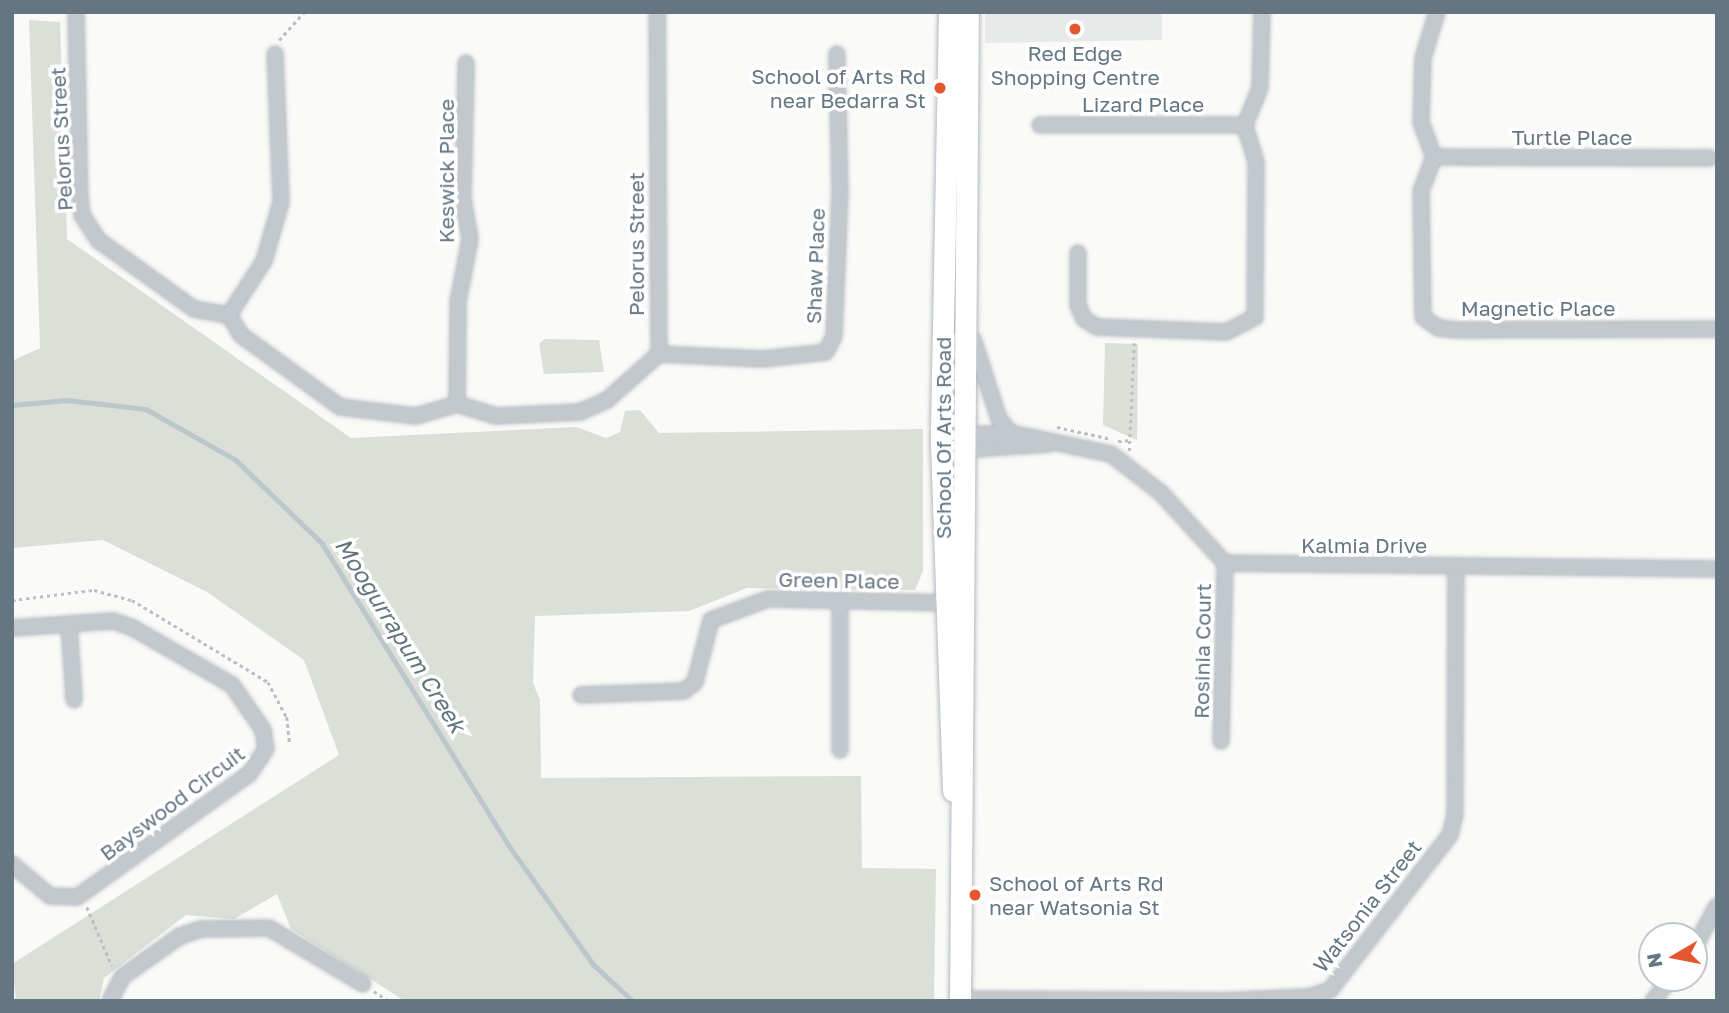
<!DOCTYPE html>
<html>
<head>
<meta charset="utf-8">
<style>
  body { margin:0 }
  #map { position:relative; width:1729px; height:1013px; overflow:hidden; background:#fafaf8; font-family:"Golos Text",sans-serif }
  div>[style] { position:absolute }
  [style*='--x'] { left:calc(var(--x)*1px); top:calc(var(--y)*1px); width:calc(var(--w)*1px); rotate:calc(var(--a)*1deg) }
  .built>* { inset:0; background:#e8e9e9 }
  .green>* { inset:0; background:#dadfd7 }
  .stream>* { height:4.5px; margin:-2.25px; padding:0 2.25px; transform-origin:2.25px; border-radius:2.25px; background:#bbc7cb }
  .path>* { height:2.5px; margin-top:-1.25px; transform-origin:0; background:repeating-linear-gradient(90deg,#bbbfc2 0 3.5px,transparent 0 7px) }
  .roads { filter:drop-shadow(0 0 2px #b3babf) drop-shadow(0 0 2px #b3babf) }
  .street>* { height:14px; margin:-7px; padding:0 7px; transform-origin:7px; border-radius:7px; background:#c3c8cc }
  .secondary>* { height:21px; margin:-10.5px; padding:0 10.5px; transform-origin:10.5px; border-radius:10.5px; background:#fff }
  .dots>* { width:19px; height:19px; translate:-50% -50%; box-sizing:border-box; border:4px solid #fff; border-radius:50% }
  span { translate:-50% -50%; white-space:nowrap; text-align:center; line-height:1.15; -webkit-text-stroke:7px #fff; paint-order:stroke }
  .poi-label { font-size:21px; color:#657683 }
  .right { translate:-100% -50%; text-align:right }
  .left { translate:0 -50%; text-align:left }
  .street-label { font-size:21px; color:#657683 }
  .water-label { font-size:23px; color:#60757c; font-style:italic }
  .frame { position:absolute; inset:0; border:14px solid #657683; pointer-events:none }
  .north { position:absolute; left:1638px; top:922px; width:70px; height:70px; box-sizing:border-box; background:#fff; border:2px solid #c1c8cd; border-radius:50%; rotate:260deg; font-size:19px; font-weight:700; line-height:28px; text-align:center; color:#657683 }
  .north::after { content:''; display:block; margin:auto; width:24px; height:32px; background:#e4572e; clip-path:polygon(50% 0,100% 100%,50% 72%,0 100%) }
</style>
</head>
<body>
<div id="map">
  <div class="built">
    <div style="clip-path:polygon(985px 12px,1162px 12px,1162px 40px,985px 43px)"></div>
  </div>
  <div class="green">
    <div style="clip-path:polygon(29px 20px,60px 22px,67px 239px,351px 438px,576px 427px,606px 438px,620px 432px,625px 411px,640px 410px,659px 433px,923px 429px,923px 571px,915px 590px,747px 588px,689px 611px,535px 616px,533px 683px,540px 700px,541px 778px,861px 776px,862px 868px,936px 869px,934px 1001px,405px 1001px,291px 929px,277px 894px,234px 919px,186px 915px,104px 978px,99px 1001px,16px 1001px,12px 964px,339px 755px,304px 660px,207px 592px,103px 540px,12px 548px,12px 361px,40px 348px)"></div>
    <div style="clip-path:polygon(545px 339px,599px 340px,604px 372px,544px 374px,539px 344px)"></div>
    <div style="clip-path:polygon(1105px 343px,1138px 344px,1137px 440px,1103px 425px)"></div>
  </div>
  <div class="stream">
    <div style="--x:12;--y:405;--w:55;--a:-5.2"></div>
    <div style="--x:67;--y:400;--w:80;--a:6.5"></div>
    <div style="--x:146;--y:409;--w:103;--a:29.5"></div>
    <div style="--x:236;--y:460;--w:120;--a:44"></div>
    <div style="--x:322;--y:543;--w:357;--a:58.3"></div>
    <div style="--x:510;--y:847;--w:145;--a:54.6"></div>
    <div style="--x:594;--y:965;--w:53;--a:42.7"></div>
  </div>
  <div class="path">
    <div style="--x:279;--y:40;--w:38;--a:-48"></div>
    <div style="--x:1057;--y:427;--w:56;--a:12.3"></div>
    <div style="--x:1118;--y:441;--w:14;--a:-4"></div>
    <div style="--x:1129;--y:451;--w:108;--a:-87.3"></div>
    <div style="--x:12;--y:600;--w:83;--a:-7"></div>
    <div style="--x:94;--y:590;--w:39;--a:15"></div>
    <div style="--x:132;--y:600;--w:159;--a:31.1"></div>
    <div style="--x:268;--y:682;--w:40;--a:62"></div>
    <div style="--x:287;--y:717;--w:27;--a:84"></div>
    <div style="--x:87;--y:907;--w:64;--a:67"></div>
    <div style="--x:374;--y:991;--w:18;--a:34"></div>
  </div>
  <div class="roads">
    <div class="street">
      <div style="--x:76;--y:12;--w:184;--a:88.8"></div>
      <div style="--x:80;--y:196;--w:19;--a:84"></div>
      <div style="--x:82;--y:215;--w:30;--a:57"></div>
      <div style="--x:98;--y:240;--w:118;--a:35.7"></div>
      <div style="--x:194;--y:309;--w:36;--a:10"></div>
      <div style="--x:229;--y:315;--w:23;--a:59"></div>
      <div style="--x:241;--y:335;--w:122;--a:36"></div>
      <div style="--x:340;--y:407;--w:77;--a:6.8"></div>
      <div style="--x:416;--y:416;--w:43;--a:-16.3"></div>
      <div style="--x:457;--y:404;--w:41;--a:17.1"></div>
      <div style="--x:496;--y:416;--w:84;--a:-2.7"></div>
      <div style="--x:580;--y:412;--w:30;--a:-24"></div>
      <div style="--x:607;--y:400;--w:69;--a:-41.5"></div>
      <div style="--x:659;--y:354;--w:342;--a:-90.3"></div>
      <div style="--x:1437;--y:12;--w:48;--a:106.9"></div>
      <div style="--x:1423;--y:58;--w:64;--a:91.8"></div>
      <div style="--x:1421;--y:122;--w:37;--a:70"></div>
      <div style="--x:1434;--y:157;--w:36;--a:111"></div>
      <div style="--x:1421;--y:191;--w:126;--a:89.1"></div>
      <div style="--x:1423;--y:317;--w:19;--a:36"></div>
      <div style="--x:1438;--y:328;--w:19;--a:6"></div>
      <div style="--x:1457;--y:330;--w:260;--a:-0.2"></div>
      <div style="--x:1040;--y:125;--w:205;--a:0"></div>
      <div style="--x:1434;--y:157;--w:276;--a:0.2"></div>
      <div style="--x:1078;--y:253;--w:52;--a:90"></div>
      <div style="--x:1078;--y:305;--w:15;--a:67"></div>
      <div style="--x:1084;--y:319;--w:15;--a:32"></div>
      <div style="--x:1097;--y:327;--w:129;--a:2.2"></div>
      <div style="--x:1226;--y:332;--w:33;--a:-27"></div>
      <div style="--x:1255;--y:317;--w:155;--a:-89.6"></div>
      <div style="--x:1256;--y:162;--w:39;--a:-107"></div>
      <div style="--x:1245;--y:125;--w:40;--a:-68"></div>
      <div style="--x:1260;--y:88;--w:76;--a:-88.5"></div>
      <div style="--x:229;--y:315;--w:64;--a:-57.1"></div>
      <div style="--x:264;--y:261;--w:61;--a:-73.9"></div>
      <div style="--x:281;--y:202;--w:148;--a:-92.3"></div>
      <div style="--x:973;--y:339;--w:84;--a:72"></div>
      <div style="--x:999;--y:419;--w:18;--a:49"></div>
      <div style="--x:659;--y:354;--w:104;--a:2.8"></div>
      <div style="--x:763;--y:359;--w:63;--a:-6.3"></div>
      <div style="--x:826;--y:352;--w:18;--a:-63"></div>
      <div style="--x:834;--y:336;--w:145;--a:-87.6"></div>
      <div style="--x:840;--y:191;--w:137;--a:-91.3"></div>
      <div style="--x:457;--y:404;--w:102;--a:-89.4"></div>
      <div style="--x:458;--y:302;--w:64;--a:-79.2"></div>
      <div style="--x:470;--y:239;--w:41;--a:-99.9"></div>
      <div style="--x:463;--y:199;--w:136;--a:-88.7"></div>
      <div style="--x:941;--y:444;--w:26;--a:-21"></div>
      <div style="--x:965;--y:435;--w:46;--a:-2.5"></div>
      <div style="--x:1011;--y:433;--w:102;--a:11.9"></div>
      <div style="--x:1111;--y:454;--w:63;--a:38"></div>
      <div style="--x:1161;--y:493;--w:95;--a:47.6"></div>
      <div style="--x:1225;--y:563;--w:492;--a:0.7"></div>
      <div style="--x:958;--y:450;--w:91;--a:-3.8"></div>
      <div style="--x:69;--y:624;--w:76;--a:86.2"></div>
      <div style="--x:12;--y:628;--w:101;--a:-4"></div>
      <div style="--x:113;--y:621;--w:21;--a:19"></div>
      <div style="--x:133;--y:628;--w:114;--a:29.9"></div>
      <div style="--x:232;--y:685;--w:55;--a:55.4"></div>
      <div style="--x:263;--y:730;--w:19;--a:81"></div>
      <div style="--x:266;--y:749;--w:30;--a:124"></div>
      <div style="--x:249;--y:774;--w:211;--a:144.4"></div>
      <div style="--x:77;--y:897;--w:27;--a:-178"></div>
      <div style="--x:50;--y:896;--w:50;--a:-139.9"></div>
      <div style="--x:581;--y:695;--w:103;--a:-2.2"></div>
      <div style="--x:684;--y:691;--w:14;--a:-39"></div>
      <div style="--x:695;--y:682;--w:64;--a:-75.5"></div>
      <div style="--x:711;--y:620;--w:61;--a:-20.2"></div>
      <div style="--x:768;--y:599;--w:174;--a:1.3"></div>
      <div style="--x:1221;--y:741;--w:178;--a:-88.7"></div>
      <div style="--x:840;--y:750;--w:149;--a:-90"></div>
      <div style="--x:1694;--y:948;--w:48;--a:-61.3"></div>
      <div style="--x:960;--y:999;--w:260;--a:0.4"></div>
      <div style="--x:1220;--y:1001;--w:89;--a:-2.6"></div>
      <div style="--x:1309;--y:997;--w:22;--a:-18"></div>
      <div style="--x:1330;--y:990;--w:196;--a:-52.3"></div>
      <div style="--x:1450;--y:835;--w:21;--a:-76"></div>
      <div style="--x:1455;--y:815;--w:249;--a:-89.8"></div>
      <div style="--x:110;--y:1001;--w:27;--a:-63"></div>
      <div style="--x:122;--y:977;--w:71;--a:-35.3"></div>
      <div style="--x:180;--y:936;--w:22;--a:-18"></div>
      <div style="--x:201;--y:929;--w:68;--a:-0.8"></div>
      <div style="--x:269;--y:928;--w:109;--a:30.8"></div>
      <div style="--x:1653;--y:1001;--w:29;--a:-52"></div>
    </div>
    <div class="secondary">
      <div style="--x:949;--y:12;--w:432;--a:91.1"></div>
      <div style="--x:941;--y:444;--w:347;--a:88"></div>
      <div style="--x:960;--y:1001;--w:989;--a:-89.54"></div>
    </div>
  </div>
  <div class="dots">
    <div style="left:1075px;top:29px;background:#e4572e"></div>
    <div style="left:940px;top:88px;background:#e4572e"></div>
    <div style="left:975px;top:895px;background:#e4572e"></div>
  </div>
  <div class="poi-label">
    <span style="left:1075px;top:65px">Red Edge<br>Shopping Centre</span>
    <span class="right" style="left:926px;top:88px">School of Arts Rd<br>near Bedarra St</span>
    <span class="left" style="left:989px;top:895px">School of Arts Rd<br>near Watsonia St</span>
  </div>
  <div class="street-label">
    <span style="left:1143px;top:104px">Lizard Place</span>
    <span style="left:1572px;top:137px">Turtle Place</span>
    <span style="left:61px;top:139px;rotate:-93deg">Pelorus Street</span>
    <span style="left:446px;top:171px;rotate:-90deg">Keswick Place</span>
    <span style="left:636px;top:244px;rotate:-90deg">Pelorus Street</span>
    <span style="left:815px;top:266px;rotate:-88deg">Shaw Place</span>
    <span style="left:1538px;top:308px">Magnetic Place</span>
    <span style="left:943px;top:438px;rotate:-90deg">School Of Arts Road</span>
    <span style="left:1364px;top:545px">Kalmia Drive</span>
    <span style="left:839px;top:580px;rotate:1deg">Green Place</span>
    <span style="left:1202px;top:651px;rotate:-89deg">Rosinia Court</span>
    <span style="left:172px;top:803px;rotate:-37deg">Bayswood Circuit</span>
    <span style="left:1367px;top:906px;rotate:-52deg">Watsonia Street</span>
  </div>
  <div class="water-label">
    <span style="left:401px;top:635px;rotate:58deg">Moogurrapum Creek</span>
  </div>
  <div class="frame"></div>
  <div class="north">N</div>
</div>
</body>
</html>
